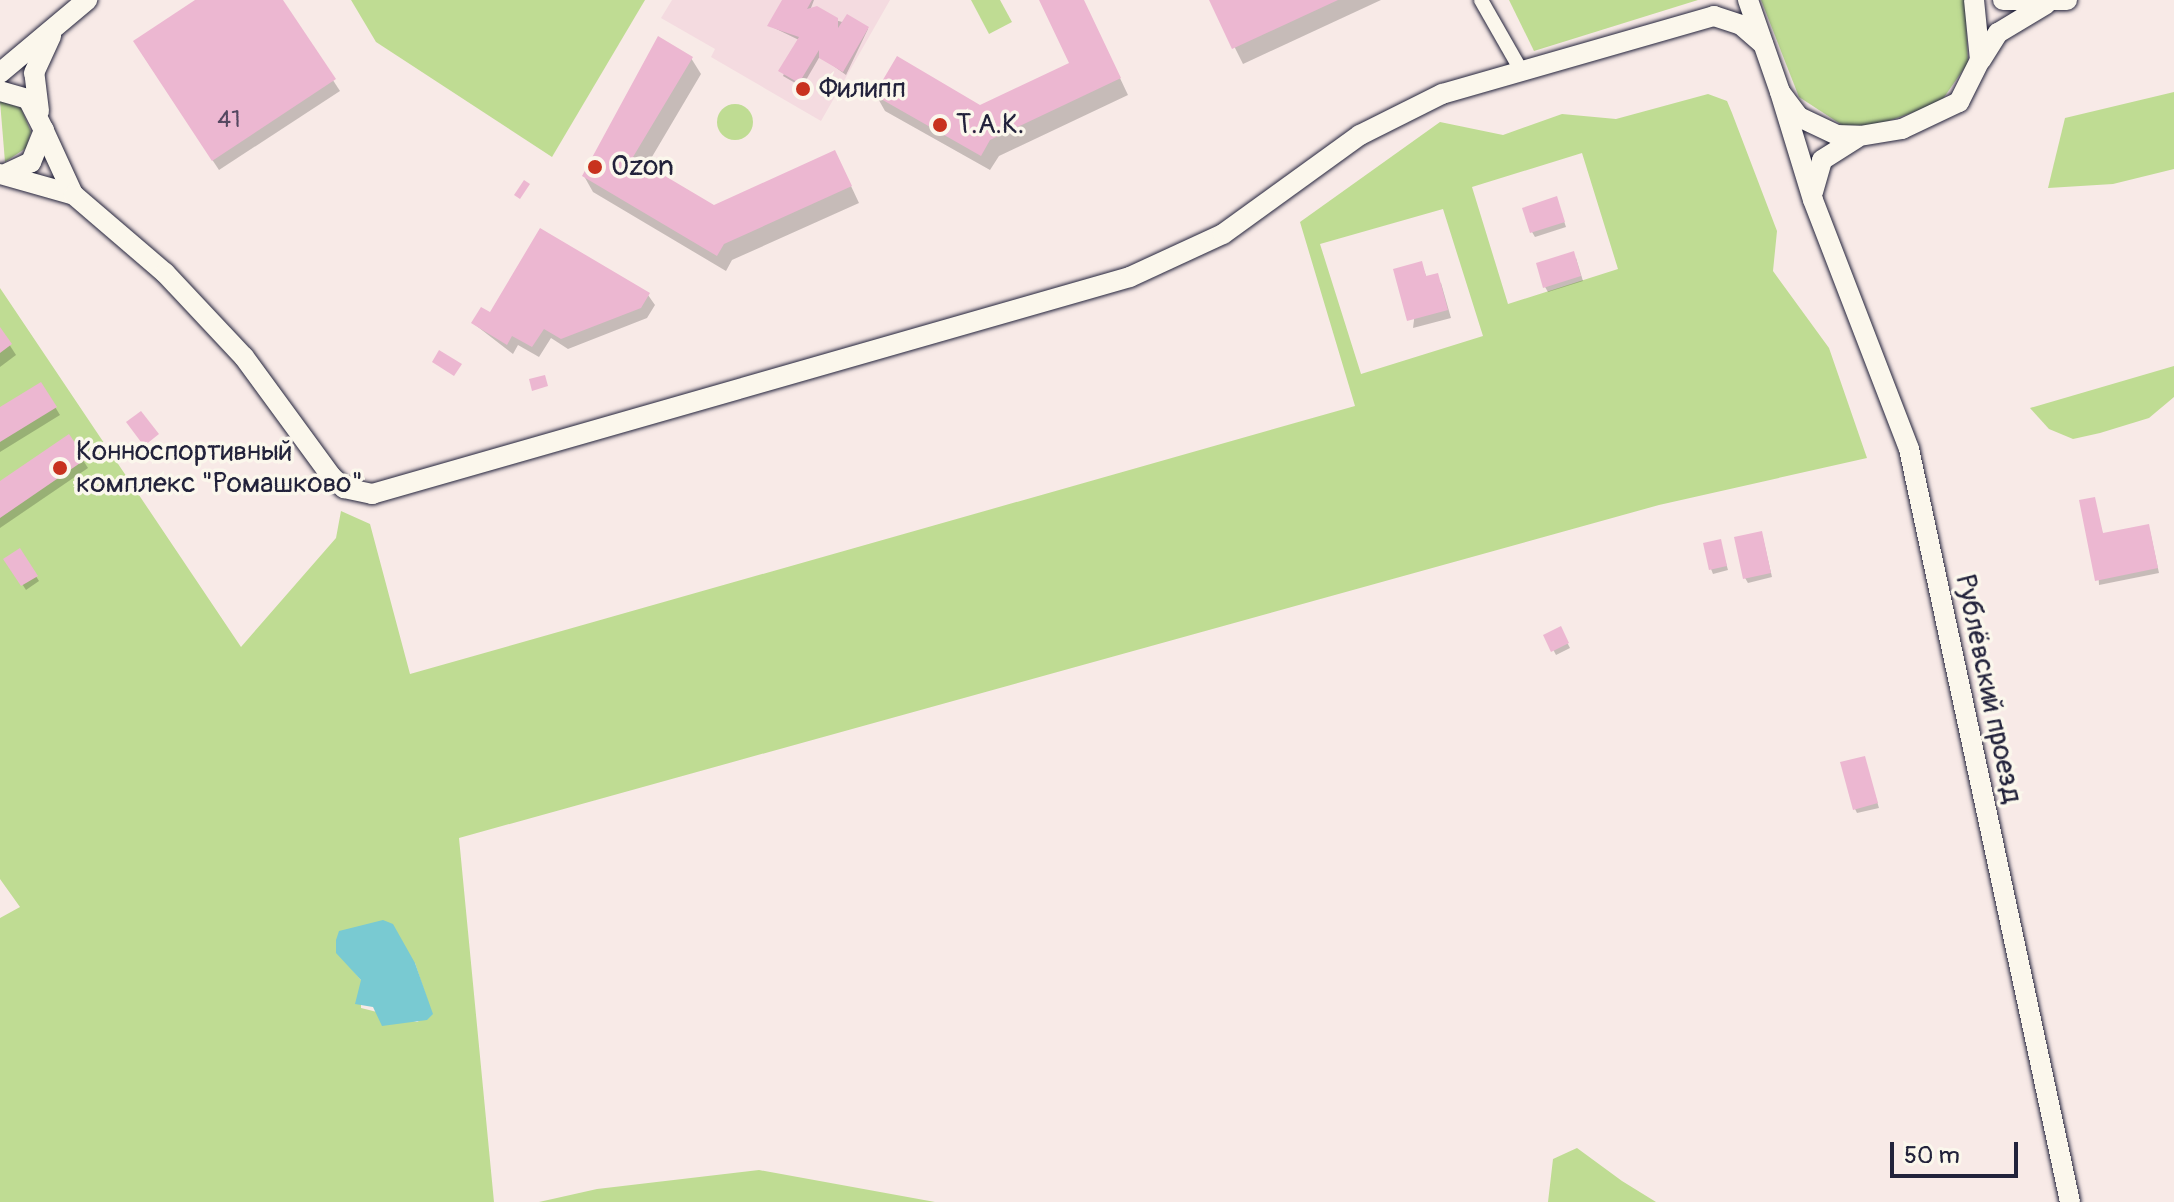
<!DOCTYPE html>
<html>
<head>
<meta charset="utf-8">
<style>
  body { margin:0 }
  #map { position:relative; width:2174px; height:1202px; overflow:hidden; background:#f8eae7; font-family:Pangolin,sans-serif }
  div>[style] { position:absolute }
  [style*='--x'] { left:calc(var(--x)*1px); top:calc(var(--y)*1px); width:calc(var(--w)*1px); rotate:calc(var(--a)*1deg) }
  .built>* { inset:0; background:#f4dbe0 }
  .green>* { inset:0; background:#bfdc93 }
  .round { border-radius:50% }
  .water>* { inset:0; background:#79cad2 }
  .shadow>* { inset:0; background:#0003 }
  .building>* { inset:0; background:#ecb7d1 }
  .roads { filter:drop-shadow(0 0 2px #22223b) drop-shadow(0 0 2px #22223b) }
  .street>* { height:14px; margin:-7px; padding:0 7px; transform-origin:7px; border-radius:7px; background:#fbf7ec }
  .secondary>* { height:20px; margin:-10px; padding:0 10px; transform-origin:10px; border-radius:10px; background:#fbf7ec }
  .dots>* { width:22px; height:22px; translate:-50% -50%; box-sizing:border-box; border:4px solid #fbf7ec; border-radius:50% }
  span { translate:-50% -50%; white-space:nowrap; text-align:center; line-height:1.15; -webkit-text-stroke:7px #fbf7ec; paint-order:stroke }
  .number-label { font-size:24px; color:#544760 }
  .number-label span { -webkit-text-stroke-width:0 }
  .poi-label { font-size:28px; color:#22223b }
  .left { translate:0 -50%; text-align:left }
  .street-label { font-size:28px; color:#22223b }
  .scale { position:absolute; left:1890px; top:1142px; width:128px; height:36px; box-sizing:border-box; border:4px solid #22223b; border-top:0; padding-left:10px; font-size:24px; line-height:28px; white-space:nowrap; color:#22223b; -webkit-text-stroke:6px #fbf7ec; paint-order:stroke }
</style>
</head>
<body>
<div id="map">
  <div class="built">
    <div style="clip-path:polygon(672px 0,890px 0,821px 121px,711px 57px,715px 49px,661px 18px)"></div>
  </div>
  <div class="green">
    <div style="clip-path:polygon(351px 0,645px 0,552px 157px,376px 42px)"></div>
    <div style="clip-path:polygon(971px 0,1000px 0,1012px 22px,989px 34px)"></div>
    <div style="clip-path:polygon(1509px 0,1698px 0,1534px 51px)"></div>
    <div style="clip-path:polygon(1761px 0,1965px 0,1968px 63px,1940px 103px,1874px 126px,1842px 125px,1799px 97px)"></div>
    <div style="clip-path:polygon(2174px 92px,2174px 169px,2113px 184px,2048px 188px,2065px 118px)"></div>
    <div style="clip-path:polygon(evenodd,1708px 94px,1727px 101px,1732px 113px,1777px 231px,1773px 271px,1829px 348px,1867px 458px,1659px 505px,459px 838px,494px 1202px,0 1202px,0 918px,20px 907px,0 879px,0 288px,241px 647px,336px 538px,341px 511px,370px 524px,410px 674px,1355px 406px,1300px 222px,1440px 122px,1503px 135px,1562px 114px,1616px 119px,1708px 94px,1582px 153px,1618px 269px,1508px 304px,1472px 187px,1582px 153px,1708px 94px,1443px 209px,1483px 336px,1361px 374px,1320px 244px,1443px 209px,1708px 94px,344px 960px,415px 963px,432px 1014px,417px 1022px,361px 1008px,361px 980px,344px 960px)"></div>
    <div style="clip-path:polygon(0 101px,21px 108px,31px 132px,26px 148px,5px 162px)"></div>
    <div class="round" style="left:717px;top:104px;width:36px;height:36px"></div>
    <div style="clip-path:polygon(2174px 366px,2174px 397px,2149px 418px,2100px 433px,2073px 439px,2049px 429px,2030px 408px)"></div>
    <div style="clip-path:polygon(1577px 1148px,1622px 1181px,1656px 1202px,1548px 1202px,1553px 1159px)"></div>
    <div style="clip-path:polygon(759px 1170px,935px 1202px,539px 1202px,597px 1189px)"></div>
  </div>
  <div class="water">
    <div style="clip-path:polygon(383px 920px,393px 924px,415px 963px,433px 1014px,427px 1020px,382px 1026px,373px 1007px,355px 1004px,361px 980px,336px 953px,336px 940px,339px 931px)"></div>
  </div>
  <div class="shadow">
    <div style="clip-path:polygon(199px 0,281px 0,340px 91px,219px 170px,141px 52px)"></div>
    <div style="clip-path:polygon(785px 0,814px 0,809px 13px,868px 29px,846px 75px,820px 56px,802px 87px,783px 76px,799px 40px,770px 26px)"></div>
    <div style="clip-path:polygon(1041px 0,1083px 0,1128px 95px,999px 156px,990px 170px,885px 111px,876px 95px,980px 108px,1071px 64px)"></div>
    <div style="clip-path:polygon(1211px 0,1381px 0,1243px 64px)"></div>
    <div style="clip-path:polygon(691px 58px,701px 74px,646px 167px,714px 207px,835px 152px,859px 203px,732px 260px,726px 271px,593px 192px,584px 176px)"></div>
    <div style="clip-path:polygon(1559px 206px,1566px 227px,1535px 237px,1532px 232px)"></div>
    <div style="clip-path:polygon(1576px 258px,1583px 281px,1548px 292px,1545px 287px)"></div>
    <div style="clip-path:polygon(1421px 263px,1427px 278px,1441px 283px,1451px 318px,1413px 328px)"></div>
    <div style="clip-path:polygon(648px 295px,655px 305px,647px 318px,568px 349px,551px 338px,539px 357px,518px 345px,513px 354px,474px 324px,491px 315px)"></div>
    <div style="clip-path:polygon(0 330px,16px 355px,0 367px)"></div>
    <div style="clip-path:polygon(41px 384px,60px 415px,0 452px,0 409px)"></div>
    <div style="clip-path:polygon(68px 437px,88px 468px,0 528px,0 483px)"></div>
    <div style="clip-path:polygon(2094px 499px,2103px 535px,2150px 531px,2159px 573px,2099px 585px)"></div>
    <div style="clip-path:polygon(1763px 538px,1772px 577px,1748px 583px,1745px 578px)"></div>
    <div style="clip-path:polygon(1720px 542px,1728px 570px,1713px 574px,1711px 569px)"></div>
    <div style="clip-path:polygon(20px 551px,39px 581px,26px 590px,6px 559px)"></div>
    <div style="clip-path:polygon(1560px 629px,1570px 648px,1556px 655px,1546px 636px)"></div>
    <div style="clip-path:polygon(1864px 758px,1879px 808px,1857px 813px,1855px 809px)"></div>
  </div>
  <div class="building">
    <div style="clip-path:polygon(195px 0,283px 0,336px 79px,212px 161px,133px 41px)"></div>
    <div style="clip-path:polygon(782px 0,812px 0,807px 9px,817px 6px,838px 18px,838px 28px,847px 14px,869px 27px,843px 72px,819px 58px,819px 50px,799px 83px,778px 71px,799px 37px,767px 26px)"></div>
    <div style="clip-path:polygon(1039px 0,1084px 0,1121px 78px,990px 140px,981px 156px,874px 95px,897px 56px,980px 105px,1069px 63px)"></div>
    <div style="clip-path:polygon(1209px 0,1338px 0,1232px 49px)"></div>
    <div style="clip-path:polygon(658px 36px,693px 57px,633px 157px,714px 205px,835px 150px,852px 186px,724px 244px,717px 256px,582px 176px)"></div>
    <div style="clip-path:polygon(524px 180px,530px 184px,520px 199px,514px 195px)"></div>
    <div style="clip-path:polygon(1557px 196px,1565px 222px,1530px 233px,1522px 208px)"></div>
    <div style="clip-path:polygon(540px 228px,650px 293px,641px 308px,561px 339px,544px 329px,532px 347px,512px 336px,507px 345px,471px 323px,481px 307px,490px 312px)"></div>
    <div style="clip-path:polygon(1574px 251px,1581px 276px,1543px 288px,1536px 263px)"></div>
    <div style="clip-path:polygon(1422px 261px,1426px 276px,1438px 273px,1448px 310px,1407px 321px,1393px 269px)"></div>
    <div style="clip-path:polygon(0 327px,12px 344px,0 353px)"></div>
    <div style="clip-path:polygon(439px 350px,462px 364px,454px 376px,432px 362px)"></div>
    <div style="clip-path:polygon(545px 375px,548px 386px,532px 391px,529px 379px)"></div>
    <div style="clip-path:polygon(41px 382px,57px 407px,0 442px,0 407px)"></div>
    <div style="clip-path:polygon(141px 411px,159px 434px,144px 446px,126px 422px)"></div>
    <div style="clip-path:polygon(69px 434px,86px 459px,0 518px,0 481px)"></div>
    <div style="clip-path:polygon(2095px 497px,2103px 533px,2149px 524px,2158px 568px,2095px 581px,2079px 500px)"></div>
    <div style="clip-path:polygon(1762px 531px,1771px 573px,1743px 579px,1734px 537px)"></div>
    <div style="clip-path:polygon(1721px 539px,1727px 566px,1709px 570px,1703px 543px)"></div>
    <div style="clip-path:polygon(20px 548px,38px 576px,21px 586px,3px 559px)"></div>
    <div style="clip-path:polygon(1561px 626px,1569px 643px,1551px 652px,1543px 635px)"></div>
    <div style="clip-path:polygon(1865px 756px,1878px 803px,1853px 810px,1840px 762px)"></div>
  </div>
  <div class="roads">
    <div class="street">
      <div style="--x:1481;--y:0;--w:81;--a:60.3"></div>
    </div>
    <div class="secondary">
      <div style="--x:1748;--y:0;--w:97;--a:70.8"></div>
      <div style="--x:1780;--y:92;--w:31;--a:53"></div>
      <div style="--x:1799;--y:117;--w:42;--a:25.3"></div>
      <div style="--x:1837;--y:135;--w:23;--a:2"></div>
      <div style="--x:1860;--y:136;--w:43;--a:-9.5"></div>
      <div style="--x:1902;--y:129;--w:63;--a:-25.3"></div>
      <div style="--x:1959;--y:102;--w:47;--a:-63.4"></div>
      <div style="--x:1980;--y:60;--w:60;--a:-95.7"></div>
      <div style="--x:2003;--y:0;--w:64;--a:0"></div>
      <div style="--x:1981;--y:60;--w:32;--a:-58"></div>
      <div style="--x:1998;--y:33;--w:56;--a:-31.1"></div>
      <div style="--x:0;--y:73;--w:114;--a:-40"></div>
      <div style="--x:0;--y:91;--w:29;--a:16"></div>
      <div style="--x:28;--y:99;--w:35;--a:63"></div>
      <div style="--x:44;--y:130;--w:35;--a:112"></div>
      <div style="--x:31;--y:162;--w:26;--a:155"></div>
      <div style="--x:1780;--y:92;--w:113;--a:73"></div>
      <div style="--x:1813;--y:200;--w:267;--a:68.9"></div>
      <div style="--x:1909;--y:449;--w:770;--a:77.93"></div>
      <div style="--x:39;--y:111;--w:38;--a:-97"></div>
      <div style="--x:34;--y:73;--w:41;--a:-65.3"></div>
      <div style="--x:44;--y:131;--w:67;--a:65.3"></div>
      <div style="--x:0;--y:174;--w:77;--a:15.8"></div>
      <div style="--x:74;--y:195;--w:120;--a:40.6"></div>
      <div style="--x:165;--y:273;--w:115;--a:46.8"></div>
      <div style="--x:244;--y:357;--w:147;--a:53.8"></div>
      <div style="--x:331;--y:476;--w:18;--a:43"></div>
      <div style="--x:344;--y:488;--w:29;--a:12"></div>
      <div style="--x:372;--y:494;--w:788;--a:-15.98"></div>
      <div style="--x:1130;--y:277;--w:102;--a:-24.8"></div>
      <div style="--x:1223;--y:234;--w:169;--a:-35.9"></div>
      <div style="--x:1360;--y:135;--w:92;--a:-26.6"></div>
      <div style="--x:1442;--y:94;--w:283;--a:-16"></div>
      <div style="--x:1714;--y:16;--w:28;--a:18"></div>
      <div style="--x:1741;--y:25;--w:29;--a:41"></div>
      <div style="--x:1813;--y:192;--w:33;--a:-74"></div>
      <div style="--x:1822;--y:160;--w:41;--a:-32.2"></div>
    </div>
  </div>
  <div class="dots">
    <div style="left:803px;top:89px;background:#c8321e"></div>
    <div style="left:940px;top:125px;background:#c8321e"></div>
    <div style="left:595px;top:167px;background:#c8321e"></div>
    <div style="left:60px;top:468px;background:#c8321e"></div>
  </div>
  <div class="number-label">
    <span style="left:229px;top:120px">41</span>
  </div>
  <div class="poi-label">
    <span class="left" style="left:819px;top:89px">Филипп</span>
    <span class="left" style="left:956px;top:125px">Т.А.К.</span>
    <span class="left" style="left:611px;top:167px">Ozon</span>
    <span class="left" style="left:76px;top:468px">Конноспортивный<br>комплекс "Ромашково"</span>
  </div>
  <div class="street-label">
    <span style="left:1988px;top:689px;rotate:78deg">Рублёвский проезд</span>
  </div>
  <div class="scale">50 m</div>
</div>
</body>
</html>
